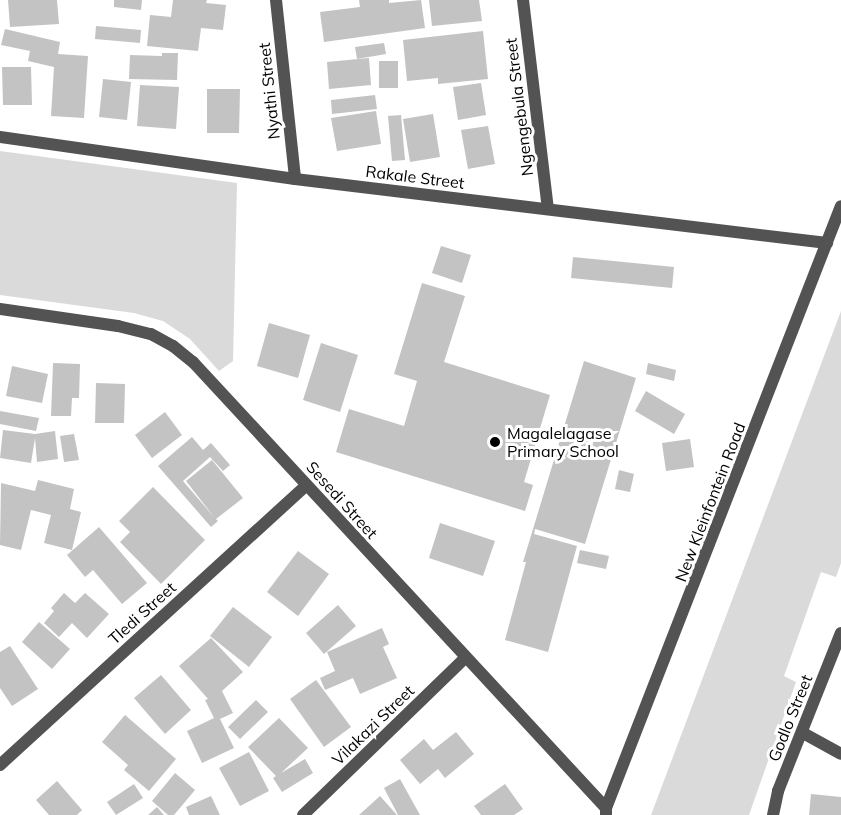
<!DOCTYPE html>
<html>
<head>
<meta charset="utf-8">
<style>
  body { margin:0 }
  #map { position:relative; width:841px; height:815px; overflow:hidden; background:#fff; font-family:Mulish,sans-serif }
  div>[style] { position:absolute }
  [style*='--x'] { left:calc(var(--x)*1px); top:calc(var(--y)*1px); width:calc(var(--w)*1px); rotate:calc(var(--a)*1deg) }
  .green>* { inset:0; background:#dadada }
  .building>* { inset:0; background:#c3c3c3 }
  .minor>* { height:12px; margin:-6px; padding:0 6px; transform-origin:6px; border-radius:6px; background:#535353 }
  .tertiary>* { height:12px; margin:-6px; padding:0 6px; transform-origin:6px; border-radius:6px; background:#535353 }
  .dots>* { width:16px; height:16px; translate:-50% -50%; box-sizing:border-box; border:3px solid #fff; border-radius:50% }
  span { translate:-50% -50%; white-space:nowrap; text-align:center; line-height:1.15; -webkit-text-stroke:6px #fff; paint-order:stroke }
  .street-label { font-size:16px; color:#000 }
  .poi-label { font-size:16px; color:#000 }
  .left { translate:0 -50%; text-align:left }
</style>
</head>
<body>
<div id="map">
  <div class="green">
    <div style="clip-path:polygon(0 151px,237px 183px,233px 361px,219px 371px,190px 339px,163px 321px,134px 313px,0 295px)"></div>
    <div style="clip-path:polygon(841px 311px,841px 563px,836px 577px,821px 572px,784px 676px,796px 682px,749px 815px,651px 815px)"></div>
  </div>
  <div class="building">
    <div style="clip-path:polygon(8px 0,57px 0,59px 24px,10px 27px)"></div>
    <div style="clip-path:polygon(114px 0,142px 0,141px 10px,114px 7px)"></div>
    <div style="clip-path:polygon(173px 0,207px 0,206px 3px,226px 5px,223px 30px,201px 28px,198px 51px,147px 46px,150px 15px,171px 17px)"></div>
    <div style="clip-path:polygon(359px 0,389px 0,389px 3px,421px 0,425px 28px,324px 42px,320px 12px,360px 7px)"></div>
    <div style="clip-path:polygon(429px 0,479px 0,482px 21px,432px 26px)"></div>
    <div style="clip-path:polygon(96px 26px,141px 30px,140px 43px,95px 39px)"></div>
    <div style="clip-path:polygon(5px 29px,60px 42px,58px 54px,88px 56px,84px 118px,51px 116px,54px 67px,28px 61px,30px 51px,1px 45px)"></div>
    <div style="clip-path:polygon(483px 31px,488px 79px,438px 84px,438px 78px,407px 81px,403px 40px)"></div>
    <div style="clip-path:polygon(384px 43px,386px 54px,357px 59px,355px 47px)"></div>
    <div style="clip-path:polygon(162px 53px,178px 53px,177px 80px,129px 79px,130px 55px,162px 56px)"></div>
    <div style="clip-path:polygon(369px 58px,371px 85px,329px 89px,327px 62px)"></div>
    <div style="clip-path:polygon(379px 61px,398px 61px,398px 88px,379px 88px)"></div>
    <div style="clip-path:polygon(2px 67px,31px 67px,32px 105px,3px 105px)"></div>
    <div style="clip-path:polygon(103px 79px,131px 82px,127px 120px,99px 117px)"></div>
    <div style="clip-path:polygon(481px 83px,486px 115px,458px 120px,453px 87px)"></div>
    <div style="clip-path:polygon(140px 85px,179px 87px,176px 129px,137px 126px)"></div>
    <div style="clip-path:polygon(207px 89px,240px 89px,239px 133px,207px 133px)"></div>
    <div style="clip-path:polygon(375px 95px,377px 109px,332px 114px,331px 100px)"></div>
    <div style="clip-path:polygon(376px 111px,381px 144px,337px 151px,331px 118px)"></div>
    <div style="clip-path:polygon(433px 114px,440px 157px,410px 162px,403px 119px)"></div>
    <div style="clip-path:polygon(401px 115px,405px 160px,392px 161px,388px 116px)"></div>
    <div style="clip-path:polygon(488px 126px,495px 164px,468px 169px,461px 130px)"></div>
    <div style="clip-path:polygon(441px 246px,471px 255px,462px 283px,432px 273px)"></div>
    <div style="clip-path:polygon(573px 257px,674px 267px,672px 288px,571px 278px)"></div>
    <div style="clip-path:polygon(422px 283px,465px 296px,444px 362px,550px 395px,524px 482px,533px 485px,525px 511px,336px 452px,349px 409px,404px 426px,417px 381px,394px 374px)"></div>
    <div style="clip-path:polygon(269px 323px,310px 335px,298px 378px,257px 366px)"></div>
    <div style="clip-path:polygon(321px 343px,358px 355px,340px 412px,303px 400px)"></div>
    <div style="clip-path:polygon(584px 361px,636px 378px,585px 544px,535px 529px,534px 534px,577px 546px,548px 652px,505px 640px,526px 562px,523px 562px)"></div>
    <div style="clip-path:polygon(53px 363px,80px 364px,79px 398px,72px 398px,71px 416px,51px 416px)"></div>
    <div style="clip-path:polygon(648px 363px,676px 370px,674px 381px,646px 374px)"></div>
    <div style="clip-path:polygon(12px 366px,48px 374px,42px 403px,6px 396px)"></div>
    <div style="clip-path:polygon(96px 383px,125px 384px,124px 423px,95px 423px)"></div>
    <div style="clip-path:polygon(646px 391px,685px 414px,674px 434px,635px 411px)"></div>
    <div style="clip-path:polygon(0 411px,39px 418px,36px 431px,0 424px)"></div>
    <div style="clip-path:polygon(165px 412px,182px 435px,152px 458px,135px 435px)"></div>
    <div style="clip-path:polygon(3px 430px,35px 434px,55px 431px,58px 459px,37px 462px,35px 438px,31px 463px,0 458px)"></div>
    <div style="clip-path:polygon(74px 434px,79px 460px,64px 462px,60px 436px)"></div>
    <div style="clip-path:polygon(192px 437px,203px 450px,211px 443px,230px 465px,223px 471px,210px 457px,183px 481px,214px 517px,186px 481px,212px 460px,243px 498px,216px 519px,218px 521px,211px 527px,158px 466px)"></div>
    <div style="clip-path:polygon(690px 439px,694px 467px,666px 471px,662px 443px)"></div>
    <div style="clip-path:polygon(619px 470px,634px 474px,630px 492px,615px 489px)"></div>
    <div style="clip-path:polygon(38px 480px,74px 489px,70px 509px,81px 512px,72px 550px,44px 543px,51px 515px,31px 510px,21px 550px,0 545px,1px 483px,35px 491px)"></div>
    <div style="clip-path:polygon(153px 487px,205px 540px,161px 584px,120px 542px,130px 532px,119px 521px)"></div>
    <div style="clip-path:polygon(440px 523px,495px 541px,483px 576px,429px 558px)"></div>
    <div style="clip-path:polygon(99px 527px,147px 583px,122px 604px,93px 570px,85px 577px,67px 555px)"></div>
    <div style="clip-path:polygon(580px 550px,609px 556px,606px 569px,577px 563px)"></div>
    <div style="clip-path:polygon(298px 551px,329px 574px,298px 616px,267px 592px)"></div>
    <div style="clip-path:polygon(64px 593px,75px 603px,85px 593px,109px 614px,87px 638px,72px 623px,59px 637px,44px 623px,54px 611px,51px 608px)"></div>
    <div style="clip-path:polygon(338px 605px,356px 626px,324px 654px,306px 633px)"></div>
    <div style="clip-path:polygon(233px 607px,272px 637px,249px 667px,210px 636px)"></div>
    <div style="clip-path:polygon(39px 622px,70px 649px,52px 669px,22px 642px)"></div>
    <div style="clip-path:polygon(382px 628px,389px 644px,383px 647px,397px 678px,360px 694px,353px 678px,325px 690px,320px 678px,335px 671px,327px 652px)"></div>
    <div style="clip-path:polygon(211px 638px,243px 672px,222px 691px,233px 713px,220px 719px,234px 748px,202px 763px,187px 731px,214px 718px,205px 700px,208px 699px,179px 666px)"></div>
    <div style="clip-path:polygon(10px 646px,38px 689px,12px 706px,0 688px,0 652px)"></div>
    <div style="clip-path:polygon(161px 675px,191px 710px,165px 734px,134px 698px)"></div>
    <div style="clip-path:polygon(316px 680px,351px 727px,324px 747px,290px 699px)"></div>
    <div style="clip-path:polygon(256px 700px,268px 712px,240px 739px,228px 727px)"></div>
    <div style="clip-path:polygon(125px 715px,176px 759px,149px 791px,124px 770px,128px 765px,102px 742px)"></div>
    <div style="clip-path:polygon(279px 718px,308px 748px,281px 773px,305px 759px,313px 773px,282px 792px,273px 778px,276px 776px,248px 747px)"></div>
    <div style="clip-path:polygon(456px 732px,474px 754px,445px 778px,438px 769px,420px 784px,400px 760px,424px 739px,433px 750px)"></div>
    <div style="clip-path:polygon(249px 752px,269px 791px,240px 806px,219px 768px)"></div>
    <div style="clip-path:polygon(175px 773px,195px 790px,174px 815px,168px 815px,152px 801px)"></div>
    <div style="clip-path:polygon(400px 779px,420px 815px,398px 815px,384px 788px)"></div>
    <div style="clip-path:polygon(57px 781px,82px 810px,77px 815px,49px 815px,36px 800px)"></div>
    <div style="clip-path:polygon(134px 784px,143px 798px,116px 815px,107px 802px)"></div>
    <div style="clip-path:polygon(505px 784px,523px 809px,514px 815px,481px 815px,474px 806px)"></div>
    <div style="clip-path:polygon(811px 794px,841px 797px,841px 815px,809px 815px)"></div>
    <div style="clip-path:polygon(211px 796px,220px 815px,189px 815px,186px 807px)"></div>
    <div style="clip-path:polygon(380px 796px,397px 815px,359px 815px)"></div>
    <div style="clip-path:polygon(157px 807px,164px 815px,148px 815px)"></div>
  </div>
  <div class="minor">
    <div style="--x:276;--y:0;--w:180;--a:83.9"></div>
    <div style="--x:523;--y:0;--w:210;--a:83.2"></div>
    <div style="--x:0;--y:137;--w:298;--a:8.1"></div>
    <div style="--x:295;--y:179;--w:536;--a:6.86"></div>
    <div style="--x:0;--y:309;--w:119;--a:8.2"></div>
    <div style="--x:118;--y:326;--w:34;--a:14"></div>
    <div style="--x:151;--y:334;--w:25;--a:29"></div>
    <div style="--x:173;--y:346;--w:26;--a:39"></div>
    <div style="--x:193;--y:362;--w:608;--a:47.2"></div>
    <div style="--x:803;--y:733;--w:43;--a:28.9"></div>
    <div style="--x:0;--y:765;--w:414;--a:-42.4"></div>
    <div style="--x:303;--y:815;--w:226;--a:-44.1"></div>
    <div style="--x:773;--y:815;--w:25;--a:-78"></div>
    <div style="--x:778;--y:791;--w:170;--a:-68.3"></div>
  </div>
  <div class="tertiary">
    <div style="--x:606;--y:815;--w:7;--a:-90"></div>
    <div style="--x:606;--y:808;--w:646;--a:-68.68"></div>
  </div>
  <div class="dots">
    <div style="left:495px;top:442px;background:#000"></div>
  </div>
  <div class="street-label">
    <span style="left:269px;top:91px;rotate:-96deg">Nyathi Street</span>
    <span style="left:519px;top:107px;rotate:-97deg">Ngengebula Street</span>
    <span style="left:415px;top:177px;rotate:7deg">Rakale Street</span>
    <span style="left:342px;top:500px;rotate:48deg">Sesedi Street</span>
    <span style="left:710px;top:502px;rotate:-69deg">New Kleinfontein Road</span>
    <span style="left:142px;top:613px;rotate:-42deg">Tledi Street</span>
    <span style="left:790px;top:718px;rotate:-68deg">Godlo Street</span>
    <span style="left:373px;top:725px;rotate:-44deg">Vilakazi Street</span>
  </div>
  <div class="poi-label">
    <span class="left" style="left:507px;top:442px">Magalelagase<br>Primary School</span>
  </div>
</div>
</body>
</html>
